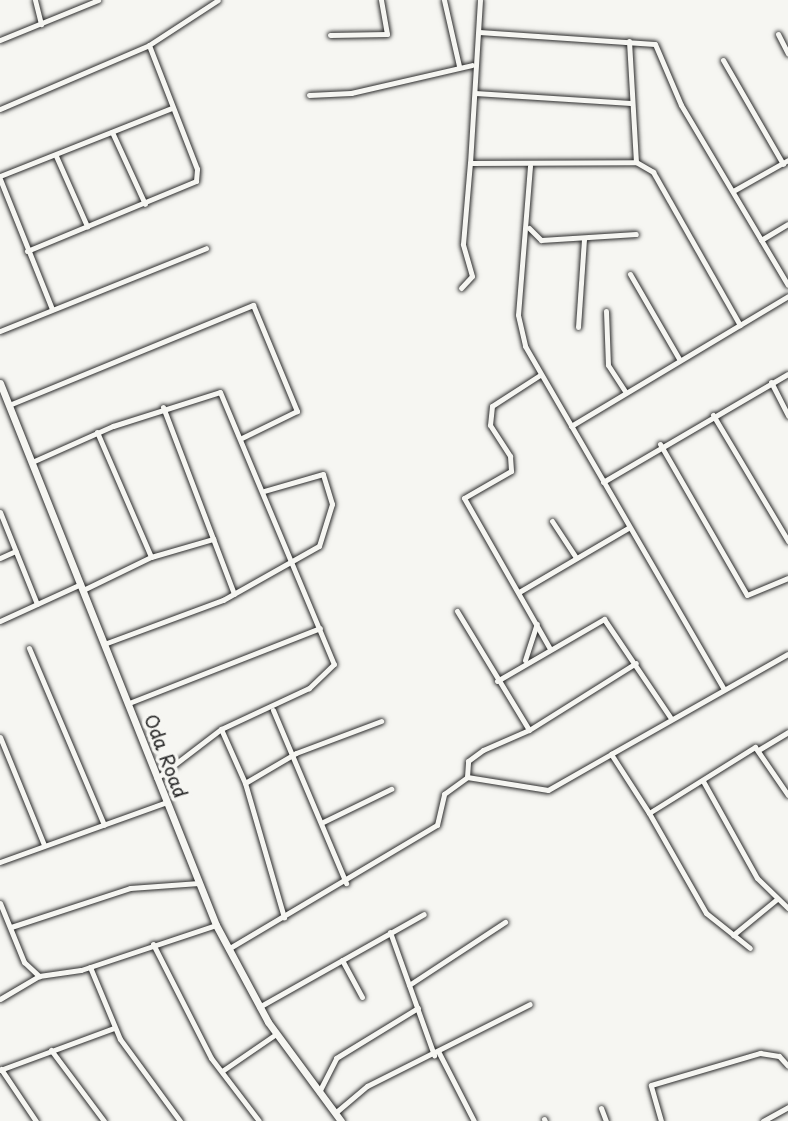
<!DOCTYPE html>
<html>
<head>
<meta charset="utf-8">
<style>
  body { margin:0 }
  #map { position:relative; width:788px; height:1121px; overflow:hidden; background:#f6f6f2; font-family:"Playpen Sans",sans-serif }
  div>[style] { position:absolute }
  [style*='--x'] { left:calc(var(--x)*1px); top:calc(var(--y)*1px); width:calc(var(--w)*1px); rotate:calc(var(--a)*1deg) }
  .roads { filter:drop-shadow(0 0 2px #2b2b2b) drop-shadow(0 0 2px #2b2b2b) }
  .street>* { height:5px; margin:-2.5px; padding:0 2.5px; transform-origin:2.5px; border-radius:2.5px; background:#f6f6f2 }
  .secondary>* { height:7px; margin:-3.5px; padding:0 3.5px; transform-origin:3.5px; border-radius:3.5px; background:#f6f6f2 }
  span { translate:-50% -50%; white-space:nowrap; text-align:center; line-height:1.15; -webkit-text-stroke:7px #f6f6f2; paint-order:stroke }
  .street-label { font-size:19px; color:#2b2b2b }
</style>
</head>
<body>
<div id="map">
  <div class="roads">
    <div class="street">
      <div style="--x:35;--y:0;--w:25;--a:76"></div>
      <div style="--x:444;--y:0;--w:68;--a:77.2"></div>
      <div style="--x:480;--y:0;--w:163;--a:93.5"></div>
      <div style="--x:470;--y:163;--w:166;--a:-0.3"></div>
      <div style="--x:636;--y:162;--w:20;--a:30"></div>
      <div style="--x:653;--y:172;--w:176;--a:60.4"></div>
      <div style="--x:479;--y:32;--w:176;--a:3.9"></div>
      <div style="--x:655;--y:44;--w:66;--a:66.9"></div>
      <div style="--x:681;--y:105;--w:209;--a:59.3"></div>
      <div style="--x:778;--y:34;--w:22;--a:63"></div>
      <div style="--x:330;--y:35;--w:57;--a:-1"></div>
      <div style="--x:387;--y:34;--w:35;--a:-100"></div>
      <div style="--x:0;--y:40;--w:106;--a:-22.2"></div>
      <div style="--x:629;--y:41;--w:121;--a:86.7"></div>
      <div style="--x:723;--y:60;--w:120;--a:60"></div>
      <div style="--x:475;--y:93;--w:156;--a:3.7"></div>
      <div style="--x:309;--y:95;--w:42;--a:-2.7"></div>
      <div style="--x:351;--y:93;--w:124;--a:-13"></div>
      <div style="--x:0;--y:109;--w:162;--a:-23.2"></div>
      <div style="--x:149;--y:45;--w:82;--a:-33.1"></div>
      <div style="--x:112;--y:132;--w:79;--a:65.4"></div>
      <div style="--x:56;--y:156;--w:77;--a:66.1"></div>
      <div style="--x:530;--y:166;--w:149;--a:94.6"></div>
      <div style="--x:518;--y:315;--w:32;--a:77"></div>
      <div style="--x:525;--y:346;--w:395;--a:59.9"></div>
      <div style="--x:0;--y:176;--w:185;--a:-21.6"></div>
      <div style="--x:0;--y:179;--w:140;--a:68.2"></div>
      <div style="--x:733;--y:191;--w:63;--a:-29.4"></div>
      <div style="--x:529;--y:228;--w:17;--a:45"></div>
      <div style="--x:541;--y:240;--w:95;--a:-3.6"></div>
      <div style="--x:761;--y:240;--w:31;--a:-31"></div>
      <div style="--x:27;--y:251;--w:183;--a:-22.5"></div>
      <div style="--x:196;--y:181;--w:12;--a:-85"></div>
      <div style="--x:197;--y:169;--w:133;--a:-111.2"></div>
      <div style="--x:630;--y:274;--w:98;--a:60"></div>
      <div style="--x:461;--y:288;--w:16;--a:-47"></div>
      <div style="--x:472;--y:276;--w:33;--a:-106"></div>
      <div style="--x:463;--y:244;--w:81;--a:-85.1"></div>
      <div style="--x:606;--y:311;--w:54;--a:87.9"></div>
      <div style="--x:608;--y:365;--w:31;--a:57"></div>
      <div style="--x:578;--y:327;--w:88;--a:-86.1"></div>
      <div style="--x:0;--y:331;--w:222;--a:-21.9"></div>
      <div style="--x:540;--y:375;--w:57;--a:147.1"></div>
      <div style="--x:492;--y:406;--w:19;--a:96"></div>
      <div style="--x:490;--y:425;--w:37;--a:57"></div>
      <div style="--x:510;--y:456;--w:15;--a:86"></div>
      <div style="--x:511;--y:471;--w:54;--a:150.1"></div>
      <div style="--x:464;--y:498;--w:172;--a:60.3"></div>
      <div style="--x:771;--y:382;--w:38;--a:63"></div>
      <div style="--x:9;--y:405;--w:264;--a:-22.3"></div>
      <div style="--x:253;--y:305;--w:115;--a:67.5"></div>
      <div style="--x:297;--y:411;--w:61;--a:153.9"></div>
      <div style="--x:163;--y:407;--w:200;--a:69.2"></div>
      <div style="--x:713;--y:415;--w:147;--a:59.2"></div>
      <div style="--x:571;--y:426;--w:253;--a:-30.9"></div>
      <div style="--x:97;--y:432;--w:136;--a:66.6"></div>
      <div style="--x:660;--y:444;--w:174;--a:60.1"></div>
      <div style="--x:747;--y:595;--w:44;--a:-22.5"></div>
      <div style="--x:32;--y:462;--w:89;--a:-24"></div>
      <div style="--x:113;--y:426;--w:112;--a:-17.6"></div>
      <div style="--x:220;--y:392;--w:295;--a:67.3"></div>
      <div style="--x:334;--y:664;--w:35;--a:136"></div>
      <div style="--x:309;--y:688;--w:97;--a:155"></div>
      <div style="--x:221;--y:729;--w:81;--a:142.6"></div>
      <div style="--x:603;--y:482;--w:214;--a:-30.3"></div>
      <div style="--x:0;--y:512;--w:99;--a:68.1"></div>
      <div style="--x:552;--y:521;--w:42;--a:56.7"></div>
      <div style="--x:0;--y:558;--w:17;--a:-24"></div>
      <div style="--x:83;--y:590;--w:76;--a:-25.9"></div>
      <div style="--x:151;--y:557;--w:65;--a:-16.2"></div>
      <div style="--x:519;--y:592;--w:126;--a:-30.4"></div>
      <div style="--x:457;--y:611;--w:139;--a:58.8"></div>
      <div style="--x:0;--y:621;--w:89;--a:-24.6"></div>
      <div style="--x:104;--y:644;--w:127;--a:-20.3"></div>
      <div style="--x:223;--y:600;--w:110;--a:-29.4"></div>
      <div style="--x:319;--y:546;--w:44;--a:-72.8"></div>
      <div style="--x:332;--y:504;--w:31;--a:-107"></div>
      <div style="--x:323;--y:474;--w:61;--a:163.9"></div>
      <div style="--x:29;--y:648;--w:192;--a:67"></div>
      <div style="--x:525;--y:660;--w:38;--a:-72"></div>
      <div style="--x:497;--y:681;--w:124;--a:-30.1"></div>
      <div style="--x:604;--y:619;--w:118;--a:56"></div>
      <div style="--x:129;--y:703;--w:205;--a:-21.4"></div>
      <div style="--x:273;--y:710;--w:188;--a:67.1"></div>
      <div style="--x:221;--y:729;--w:59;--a:66"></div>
      <div style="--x:245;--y:783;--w:140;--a:73.8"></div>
      <div style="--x:0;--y:737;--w:117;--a:67.8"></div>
      <div style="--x:760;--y:749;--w:33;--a:-31"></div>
      <div style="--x:611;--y:754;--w:203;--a:-29.5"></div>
      <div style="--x:467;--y:777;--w:16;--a:-86"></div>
      <div style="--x:468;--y:761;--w:19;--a:-36"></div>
      <div style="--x:483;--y:750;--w:50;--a:-23.5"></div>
      <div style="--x:529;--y:730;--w:126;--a:-32.1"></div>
      <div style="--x:703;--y:781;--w:111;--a:60.9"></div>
      <div style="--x:757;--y:878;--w:43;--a:44.1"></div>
      <div style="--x:245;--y:783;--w:59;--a:-30.5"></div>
      <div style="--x:296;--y:753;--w:91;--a:-20.6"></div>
      <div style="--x:649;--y:813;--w:115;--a:60.3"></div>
      <div style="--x:706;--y:913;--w:56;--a:38.5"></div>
      <div style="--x:323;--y:822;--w:76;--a:-25.9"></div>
      <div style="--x:0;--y:862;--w:177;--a:-19.8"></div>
      <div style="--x:0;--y:903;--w:64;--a:67.9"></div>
      <div style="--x:24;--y:962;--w:21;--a:43"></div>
      <div style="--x:39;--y:976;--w:42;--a:-8.1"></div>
      <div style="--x:81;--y:970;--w:142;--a:-18.4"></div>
      <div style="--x:11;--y:927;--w:125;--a:-18.1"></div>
      <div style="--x:130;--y:888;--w:69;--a:-4.1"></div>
      <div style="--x:390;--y:932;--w:131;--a:70.3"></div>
      <div style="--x:733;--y:935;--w:57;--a:-39.3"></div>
      <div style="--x:153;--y:944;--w:128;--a:63"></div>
      <div style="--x:211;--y:1058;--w:79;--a:52.7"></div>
      <div style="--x:228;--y:949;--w:243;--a:-30.7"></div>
      <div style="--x:437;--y:825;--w:32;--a:-77"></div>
      <div style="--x:444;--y:794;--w:29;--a:-36"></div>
      <div style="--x:467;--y:777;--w:82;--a:9.1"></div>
      <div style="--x:548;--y:790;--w:73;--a:-29.7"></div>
      <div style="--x:611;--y:754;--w:70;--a:57.2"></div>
      <div style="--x:649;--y:813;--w:125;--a:-31.9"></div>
      <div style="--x:755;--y:747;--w:58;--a:55.5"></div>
      <div style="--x:342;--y:960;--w:42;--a:61.6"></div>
      <div style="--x:90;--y:967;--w:78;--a:67.4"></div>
      <div style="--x:120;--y:1039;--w:102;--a:53.8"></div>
      <div style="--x:409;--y:985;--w:115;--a:-33.3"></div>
      <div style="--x:0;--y:999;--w:45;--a:-30.5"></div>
      <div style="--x:259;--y:1007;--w:189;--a:-29.4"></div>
      <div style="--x:51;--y:1050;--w:89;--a:53.3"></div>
      <div style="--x:439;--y:1053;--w:76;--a:62.8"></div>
      <div style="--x:1;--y:1069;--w:63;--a:56.1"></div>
      <div style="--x:0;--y:1070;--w:121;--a:-20.2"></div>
      <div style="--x:222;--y:1071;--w:65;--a:-34.4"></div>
      <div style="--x:319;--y:1092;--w:38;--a:-63"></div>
      <div style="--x:336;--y:1058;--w:96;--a:-31.4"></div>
      <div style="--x:601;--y:1108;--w:14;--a:69"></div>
      <div style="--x:335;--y:1113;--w:42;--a:-40.2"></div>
      <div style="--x:367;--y:1086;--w:182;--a:-26.7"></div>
      <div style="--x:544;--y:1119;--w:2;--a:63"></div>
      <div style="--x:661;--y:1121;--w:37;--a:-106"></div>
      <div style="--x:651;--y:1085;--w:114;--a:-16.4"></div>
      <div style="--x:760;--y:1053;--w:19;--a:9"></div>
      <div style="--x:779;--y:1056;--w:13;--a:48"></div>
      <div style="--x:763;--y:1121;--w:29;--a:-29"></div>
    </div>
    <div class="secondary">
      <div style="--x:0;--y:383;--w:583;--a:68.27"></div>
      <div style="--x:216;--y:925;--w:110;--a:61.8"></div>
      <div style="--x:268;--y:1022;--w:123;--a:53.6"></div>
    </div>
  </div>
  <div class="street-label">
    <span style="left:166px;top:756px;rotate:69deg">Oda Road</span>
  </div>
</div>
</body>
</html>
